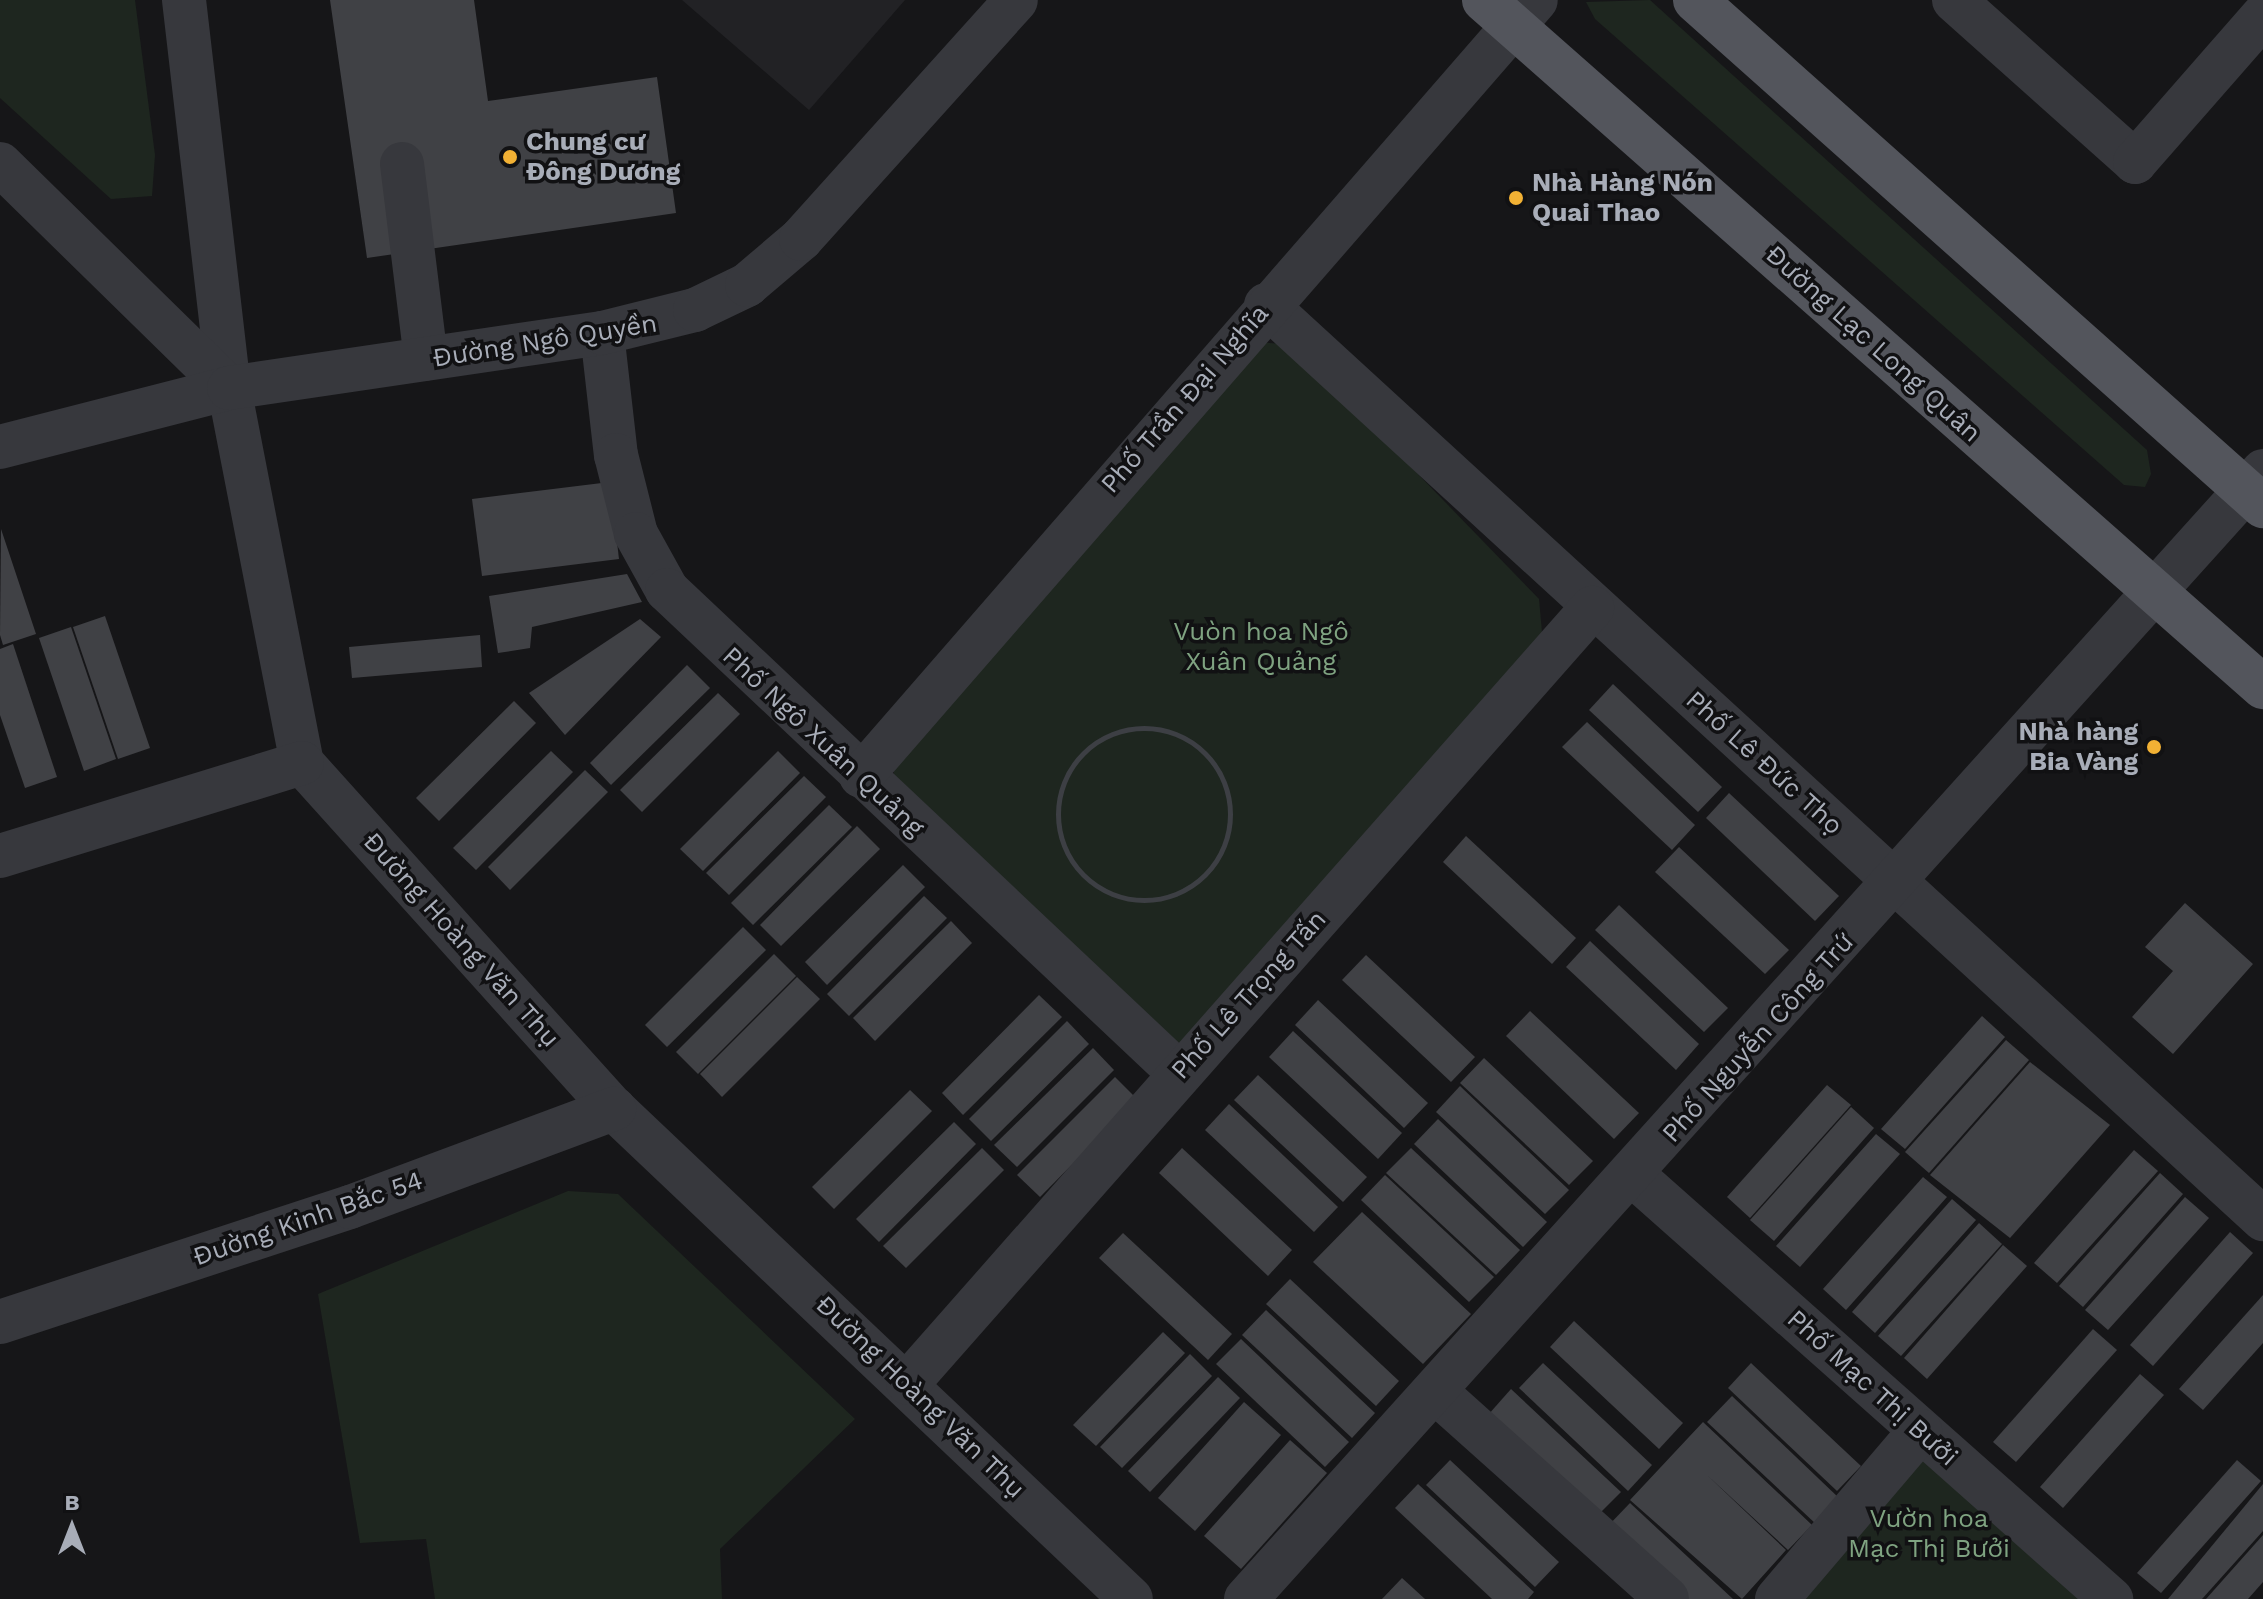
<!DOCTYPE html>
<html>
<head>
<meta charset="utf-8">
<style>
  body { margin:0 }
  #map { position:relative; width:2263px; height:1599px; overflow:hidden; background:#161618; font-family:"Work Sans",sans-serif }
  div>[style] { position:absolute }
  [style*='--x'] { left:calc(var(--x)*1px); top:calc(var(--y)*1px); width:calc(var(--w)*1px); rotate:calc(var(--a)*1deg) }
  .built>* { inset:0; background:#222225 }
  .green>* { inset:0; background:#1e261f }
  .building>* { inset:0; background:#404145 }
  .path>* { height:5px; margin-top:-2.5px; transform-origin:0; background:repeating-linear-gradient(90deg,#3d3f44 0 4px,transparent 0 10px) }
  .path>.ring { margin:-2.5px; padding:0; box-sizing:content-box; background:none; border:5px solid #3d3f44; border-radius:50% }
  .minor>* { height:44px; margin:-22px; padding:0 22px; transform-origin:22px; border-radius:22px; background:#37383d }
  .major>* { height:44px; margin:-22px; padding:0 22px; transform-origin:22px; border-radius:22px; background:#53555c }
  .dots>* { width:22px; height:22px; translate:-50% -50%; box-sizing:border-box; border:4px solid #111113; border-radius:50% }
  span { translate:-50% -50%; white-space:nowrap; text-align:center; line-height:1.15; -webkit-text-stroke:7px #111113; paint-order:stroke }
  .poi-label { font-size:26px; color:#a8adb8; font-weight:700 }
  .left { translate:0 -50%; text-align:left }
  .right { translate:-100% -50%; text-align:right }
  .street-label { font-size:26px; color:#a8adb8 }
  .park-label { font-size:26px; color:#7fa381 }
  .north { position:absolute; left:32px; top:1487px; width:80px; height:80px; -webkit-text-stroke:6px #111113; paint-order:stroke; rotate:0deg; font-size:22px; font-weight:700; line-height:32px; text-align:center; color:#a8adb8 }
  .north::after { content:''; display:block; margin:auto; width:28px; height:36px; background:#a8adb8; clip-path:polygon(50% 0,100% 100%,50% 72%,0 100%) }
</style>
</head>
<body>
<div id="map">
  <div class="built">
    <div style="clip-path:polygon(682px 0,905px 0,809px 110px)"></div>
  </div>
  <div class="green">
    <div style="clip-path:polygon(0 0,135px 0,155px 155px,152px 196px,111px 199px,0 98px)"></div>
    <div style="clip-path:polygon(1650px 0,2147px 450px,2151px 474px,2145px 487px,2124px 485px,1595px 19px,1586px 2px)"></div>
    <div style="clip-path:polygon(1248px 341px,1293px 345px,1539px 599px,1543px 643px,1192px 1042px,1164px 1043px,894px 784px,894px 753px)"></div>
    <div style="clip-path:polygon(568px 1191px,618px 1194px,855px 1419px,720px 1549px,722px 1599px,435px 1599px,426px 1539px,360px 1543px,318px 1294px)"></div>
    <div style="clip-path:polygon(1911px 1456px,1942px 1459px,2101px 1599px,1789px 1599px)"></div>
  </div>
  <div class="building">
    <div style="clip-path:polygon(330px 0,474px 0,488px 101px,657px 77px,676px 213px,367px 258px)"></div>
    <div style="clip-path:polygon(610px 482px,619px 559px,482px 576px,472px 499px)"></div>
    <div style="clip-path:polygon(1px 529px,36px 634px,3px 645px,0 635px)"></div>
    <div style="clip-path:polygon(627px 574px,642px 602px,532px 627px,530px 648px,498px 653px,489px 596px)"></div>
    <div style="clip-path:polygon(105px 616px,150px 748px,118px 759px,73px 627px)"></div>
    <div style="clip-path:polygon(640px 619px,661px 637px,565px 735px,529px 693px)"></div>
    <div style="clip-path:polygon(71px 627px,116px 759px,84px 771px,39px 638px)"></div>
    <div style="clip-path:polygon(480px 635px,482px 667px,352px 678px,349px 647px)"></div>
    <div style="clip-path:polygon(13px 644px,57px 777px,25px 788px,0 715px,0 649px)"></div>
    <div style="clip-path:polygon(687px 665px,710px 688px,611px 785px,590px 763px)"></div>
    <div style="clip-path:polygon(1613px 684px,1722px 787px,1698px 812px,1589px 710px)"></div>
    <div style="clip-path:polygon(718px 693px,740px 714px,642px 812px,620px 790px)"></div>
    <div style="clip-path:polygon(514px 701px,536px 723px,439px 821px,416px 798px)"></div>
    <div style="clip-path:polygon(1587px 722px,1695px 825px,1672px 850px,1562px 747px)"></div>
    <div style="clip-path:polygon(551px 751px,573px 772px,476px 870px,453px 848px)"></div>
    <div style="clip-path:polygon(778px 751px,800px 773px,703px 871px,680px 849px)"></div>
    <div style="clip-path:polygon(585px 770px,608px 792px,510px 890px,488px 867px)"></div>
    <div style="clip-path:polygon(804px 776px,826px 797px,729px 895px,706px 873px)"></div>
    <div style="clip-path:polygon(1729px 793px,1839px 896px,1815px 921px,1706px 818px)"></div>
    <div style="clip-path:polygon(829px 805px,852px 827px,753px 925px,731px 903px)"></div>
    <div style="clip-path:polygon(857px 826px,880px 849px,781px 946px,760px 925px)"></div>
    <div style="clip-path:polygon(1466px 836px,1576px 938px,1552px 964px,1443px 862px)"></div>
    <div style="clip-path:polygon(1679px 847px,1789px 950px,1765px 974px,1655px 872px)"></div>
    <div style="clip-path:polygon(903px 865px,925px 887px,827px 985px,805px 962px)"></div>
    <div style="clip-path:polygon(924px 896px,947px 918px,849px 1016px,827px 994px)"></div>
    <div style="clip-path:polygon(2185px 903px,2253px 964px,2173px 1054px,2132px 1017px,2173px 971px,2145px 947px)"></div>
    <div style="clip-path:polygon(1619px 905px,1728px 1008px,1704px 1032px,1595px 930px)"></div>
    <div style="clip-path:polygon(951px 921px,972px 943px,875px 1041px,853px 1018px)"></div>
    <div style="clip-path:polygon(743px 927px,766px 950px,667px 1047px,645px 1025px)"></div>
    <div style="clip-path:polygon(1590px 941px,1699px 1044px,1676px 1070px,1566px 967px)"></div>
    <div style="clip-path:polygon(774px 954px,796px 976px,698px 1074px,676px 1052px)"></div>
    <div style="clip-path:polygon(1366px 955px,1475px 1057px,1451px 1082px,1342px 980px)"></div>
    <div style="clip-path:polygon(797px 977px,820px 999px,722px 1097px,700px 1074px)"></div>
    <div style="clip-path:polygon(1039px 995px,1062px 1017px,963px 1115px,942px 1093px)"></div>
    <div style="clip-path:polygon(1318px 1000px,1428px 1103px,1404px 1128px,1295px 1025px)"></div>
    <div style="clip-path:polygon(1530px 1011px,1639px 1113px,1614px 1139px,1506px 1036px)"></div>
    <div style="clip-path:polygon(1982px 1016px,2005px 1037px,1905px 1149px,1881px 1129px)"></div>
    <div style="clip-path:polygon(1067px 1021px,1089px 1044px,991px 1141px,969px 1119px)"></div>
    <div style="clip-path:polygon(1293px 1031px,1402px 1133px,1378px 1159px,1269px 1057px)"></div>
    <div style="clip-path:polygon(2006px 1040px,2029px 1060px,1929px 1173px,1905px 1152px)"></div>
    <div style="clip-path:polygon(1093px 1048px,1114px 1070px,1017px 1167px,994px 1145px)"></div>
    <div style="clip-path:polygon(1484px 1058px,1593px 1161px,1569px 1185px,1460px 1083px)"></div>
    <div style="clip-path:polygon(2030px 1062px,2110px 1125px,2010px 1238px,1930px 1175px)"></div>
    <div style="clip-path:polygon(1258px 1075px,1367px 1177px,1343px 1202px,1234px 1100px)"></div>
    <div style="clip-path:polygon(1115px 1077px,1137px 1099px,1040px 1197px,1017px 1175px)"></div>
    <div style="clip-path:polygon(1827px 1085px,1851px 1105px,1750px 1218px,1727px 1197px)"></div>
    <div style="clip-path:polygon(1460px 1086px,1569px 1190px,1545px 1214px,1436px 1112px)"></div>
    <div style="clip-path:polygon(910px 1090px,932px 1111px,834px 1209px,812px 1187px)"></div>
    <div style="clip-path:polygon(1229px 1104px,1338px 1207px,1314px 1232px,1205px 1130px)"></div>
    <div style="clip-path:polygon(1851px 1107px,1874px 1128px,1774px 1241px,1750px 1220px)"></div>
    <div style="clip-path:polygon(1438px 1119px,1547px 1222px,1523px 1247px,1414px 1144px)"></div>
    <div style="clip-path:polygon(954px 1122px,976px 1144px,879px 1242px,856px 1219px)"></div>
    <div style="clip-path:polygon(1876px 1134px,1900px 1154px,1800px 1267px,1776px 1246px)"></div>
    <div style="clip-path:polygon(982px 1148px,1004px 1170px,906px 1268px,883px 1246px)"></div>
    <div style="clip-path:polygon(1182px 1148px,1292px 1250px,1268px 1276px,1159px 1173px)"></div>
    <div style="clip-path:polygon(1411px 1148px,1520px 1250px,1496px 1275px,1386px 1173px)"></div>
    <div style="clip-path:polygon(2134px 1150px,2158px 1171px,2057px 1283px,2034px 1263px)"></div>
    <div style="clip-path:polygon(2160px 1173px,2183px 1194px,2083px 1307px,2059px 1286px)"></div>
    <div style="clip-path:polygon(1385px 1175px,1494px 1277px,1469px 1302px,1361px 1200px)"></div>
    <div style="clip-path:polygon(1923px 1177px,1947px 1197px,1846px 1310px,1823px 1289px)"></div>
    <div style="clip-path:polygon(2185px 1197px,2209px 1218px,2108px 1330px,2085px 1310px)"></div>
    <div style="clip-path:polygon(1952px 1199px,1976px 1220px,1875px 1333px,1852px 1312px)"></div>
    <div style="clip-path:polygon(1362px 1212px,1471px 1314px,1423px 1364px,1313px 1262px)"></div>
    <div style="clip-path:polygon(1979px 1223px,2002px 1244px,1901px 1356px,1878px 1336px)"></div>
    <div style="clip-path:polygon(2230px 1232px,2253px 1253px,2153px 1366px,2130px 1345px)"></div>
    <div style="clip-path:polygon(1123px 1233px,1232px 1334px,1208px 1360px,1099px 1258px)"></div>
    <div style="clip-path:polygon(2003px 1245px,2027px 1266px,1927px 1379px,1904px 1358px)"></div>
    <div style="clip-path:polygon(1290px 1279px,1399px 1381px,1376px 1406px,1266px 1304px)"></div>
    <div style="clip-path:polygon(2263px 1295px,2263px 1343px,2203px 1410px,2179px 1389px)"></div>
    <div style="clip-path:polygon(1266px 1310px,1375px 1413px,1352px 1438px,1242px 1335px)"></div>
    <div style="clip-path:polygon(1574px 1321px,1683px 1423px,1659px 1449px,1550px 1347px)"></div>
    <div style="clip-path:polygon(2093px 1329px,2117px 1350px,2016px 1462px,1993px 1442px)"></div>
    <div style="clip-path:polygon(1163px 1332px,1185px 1353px,1096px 1446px,1073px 1425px)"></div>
    <div style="clip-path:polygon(1241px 1339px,1349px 1442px,1325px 1467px,1216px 1364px)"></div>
    <div style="clip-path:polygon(1190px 1354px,1212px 1376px,1122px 1468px,1100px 1447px)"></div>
    <div style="clip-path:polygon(1543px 1363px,1652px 1465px,1628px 1491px,1519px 1388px)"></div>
    <div style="clip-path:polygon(1751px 1363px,1861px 1466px,1837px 1491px,1728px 1388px)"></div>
    <div style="clip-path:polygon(2140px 1374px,2164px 1395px,2063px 1508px,2040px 1487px)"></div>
    <div style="clip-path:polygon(1218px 1377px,1240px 1398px,1150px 1492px,1128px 1471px)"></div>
    <div style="clip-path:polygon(1511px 1389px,1621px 1492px,1596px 1517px,1488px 1415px)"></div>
    <div style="clip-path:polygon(1732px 1396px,1840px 1499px,1817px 1525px,1707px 1422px)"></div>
    <div style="clip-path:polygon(1244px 1402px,1281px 1435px,1195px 1531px,1158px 1498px)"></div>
    <div style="clip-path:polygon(1703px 1422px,1812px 1525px,1788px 1550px,1707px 1475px,1786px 1550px,1742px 1599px,1630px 1500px)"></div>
    <div style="clip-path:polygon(1290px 1440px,1327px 1473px,1241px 1569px,1204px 1536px)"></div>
    <div style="clip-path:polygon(1450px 1460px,1559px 1562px,1535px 1587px,1426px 1485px)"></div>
    <div style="clip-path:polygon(2237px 1460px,2261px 1481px,2161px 1593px,2137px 1573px)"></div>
    <div style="clip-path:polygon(1418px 1484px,1534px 1592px,1528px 1599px,1492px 1599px,1395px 1508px)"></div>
    <div style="clip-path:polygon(2263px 1484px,2263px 1531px,2202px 1599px,2168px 1599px)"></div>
    <div style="clip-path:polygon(1630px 1503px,1733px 1599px,1682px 1599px,1606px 1528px)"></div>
    <div style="clip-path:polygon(2263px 1535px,2263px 1582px,2248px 1599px,2206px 1599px)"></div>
    <div style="clip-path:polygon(1402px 1578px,1425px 1599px,1382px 1599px)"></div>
  </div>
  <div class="path">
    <div class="ring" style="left:1058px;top:728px;width:167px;height:167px"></div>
  </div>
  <div class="minor">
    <div style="--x:184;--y:0;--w:391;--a:83.4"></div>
    <div style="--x:1954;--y:0;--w:243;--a:41.8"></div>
    <div style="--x:2135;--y:162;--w:194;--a:-48.8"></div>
    <div style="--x:0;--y:164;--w:320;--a:44.4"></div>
    <div style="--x:229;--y:388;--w:382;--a:79"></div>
    <div style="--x:302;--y:763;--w:466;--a:48"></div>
    <div style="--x:614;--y:1109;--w:712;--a:43.46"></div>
    <div style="--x:402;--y:164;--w:196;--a:83"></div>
    <div style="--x:1266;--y:305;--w:1353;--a:42.51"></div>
    <div style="--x:602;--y:333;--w:123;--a:83.5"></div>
    <div style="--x:616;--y:455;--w:81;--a:75.8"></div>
    <div style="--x:636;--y:534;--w:64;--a:61"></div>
    <div style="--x:667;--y:590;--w:704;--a:43.33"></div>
    <div style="--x:0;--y:447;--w:236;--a:-14.4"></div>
    <div style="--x:229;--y:388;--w:377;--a:-8.4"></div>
    <div style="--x:602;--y:333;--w:96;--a:-13.9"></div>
    <div style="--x:695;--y:310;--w:58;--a:-25.7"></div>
    <div style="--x:747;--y:285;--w:71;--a:-40.4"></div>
    <div style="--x:801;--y:239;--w:321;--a:-48"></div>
    <div style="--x:861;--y:776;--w:1028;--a:-48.98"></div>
    <div style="--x:0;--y:856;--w:316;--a:-17.1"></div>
    <div style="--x:1634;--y:1176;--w:638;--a:41.57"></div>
    <div style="--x:0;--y:1322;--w:368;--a:-18.2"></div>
    <div style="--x:350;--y:1207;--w:282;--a:-20.4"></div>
    <div style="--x:908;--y:1383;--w:1034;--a:-48.57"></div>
    <div style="--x:1438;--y:1394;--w:307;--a:41.8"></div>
    <div style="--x:1246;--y:1599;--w:1519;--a:-47.96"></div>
    <div style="--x:1777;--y:1599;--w:221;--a:-49.6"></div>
  </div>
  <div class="major">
    <div style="--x:1484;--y:0;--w:1039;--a:41.41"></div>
    <div style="--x:1695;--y:0;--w:761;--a:41.7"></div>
  </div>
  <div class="dots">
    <div style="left:510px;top:157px;background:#f2b134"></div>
    <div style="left:1516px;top:198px;background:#f2b134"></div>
    <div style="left:2154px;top:747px;background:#f2b134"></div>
  </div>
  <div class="poi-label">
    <span class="left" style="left:526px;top:157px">Chung cư<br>Đông Dương</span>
    <span class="left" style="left:1532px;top:198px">Nhà Hàng Nón<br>Quai Thao</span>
    <span class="right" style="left:2138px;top:747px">Nhà hàng<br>Bia Vàng</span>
  </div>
  <div class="street-label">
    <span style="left:545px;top:341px;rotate:-9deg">Đường Ngô Quyền</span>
    <span style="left:1873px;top:344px;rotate:42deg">Đường Lạc Long Quân</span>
    <span style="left:1185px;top:399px;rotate:-49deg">Phố Trần Đại Nghĩa</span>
    <span style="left:823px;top:742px;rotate:43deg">Phố Ngô Xuân Quảng</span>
    <span style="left:1764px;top:763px;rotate:42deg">Phố Lê Đức Thọ</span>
    <span style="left:461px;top:940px;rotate:48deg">Đường Hoàng Văn Thụ</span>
    <span style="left:1249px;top:995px;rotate:-48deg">Phố Lê Trọng Tấn</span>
    <span style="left:1758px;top:1038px;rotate:-48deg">Phố Nguyễn Công Trứ</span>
    <span style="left:308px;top:1219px;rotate:-19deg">Đường Kinh Bắc 54</span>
    <span style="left:1872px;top:1388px;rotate:42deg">Phố Mạc Thị Bưởi</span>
    <span style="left:920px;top:1397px;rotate:44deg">Đường Hoàng Văn Thụ</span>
  </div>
  <div class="park-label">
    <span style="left:1261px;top:647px">Vuòn hoa Ngô<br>Xuân Quảng</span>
    <span style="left:1929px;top:1534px">Vườn hoa<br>Mạc Thị Bưởi</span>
  </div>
  <div class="north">B</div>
</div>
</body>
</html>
